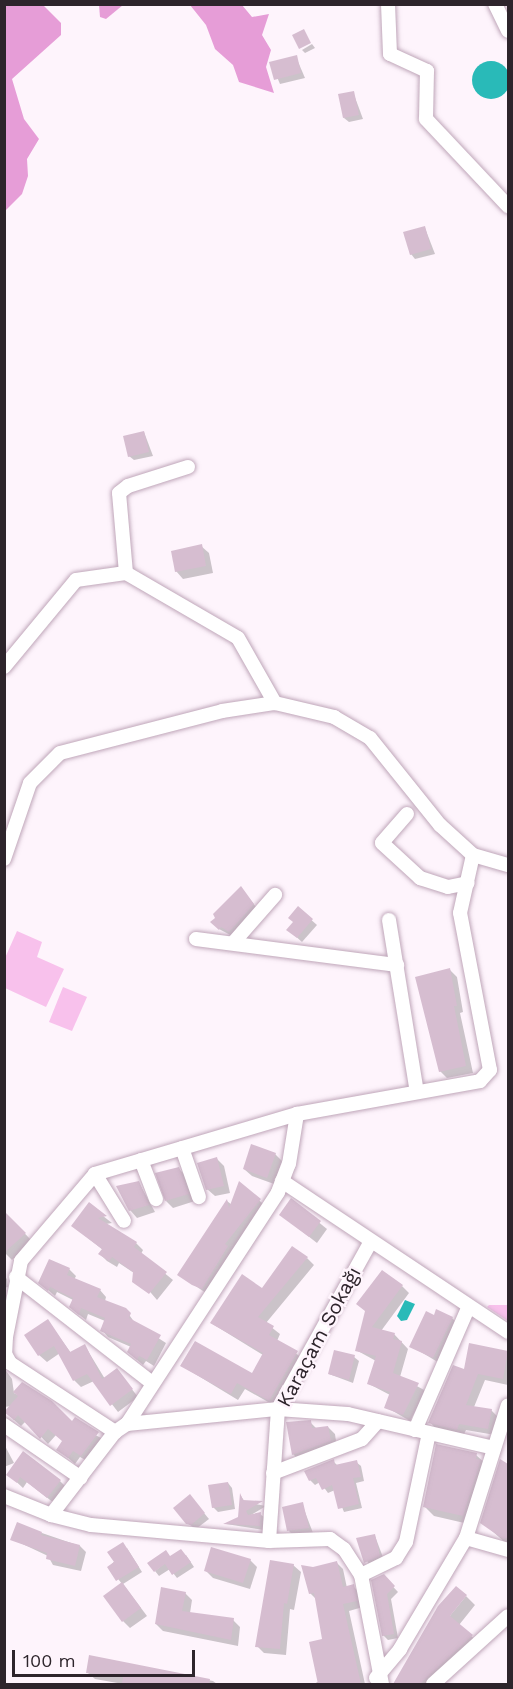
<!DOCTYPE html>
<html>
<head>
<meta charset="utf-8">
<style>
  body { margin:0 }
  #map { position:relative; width:513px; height:1689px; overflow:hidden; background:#fef4fc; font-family:"Work Sans",sans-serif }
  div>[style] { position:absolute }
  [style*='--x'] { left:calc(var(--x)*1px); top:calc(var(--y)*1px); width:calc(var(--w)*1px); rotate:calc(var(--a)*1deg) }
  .green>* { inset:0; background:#f8c1ec }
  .forest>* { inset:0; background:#e69dd7 }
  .water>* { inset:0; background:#29bab8 }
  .round { border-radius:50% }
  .shadow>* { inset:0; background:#0003 }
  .building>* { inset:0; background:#d6bdd0 }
  .roads { filter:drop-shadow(0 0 2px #bfa6b9) drop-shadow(0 0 2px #bfa6b9) }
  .minor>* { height:14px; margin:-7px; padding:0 7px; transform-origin:7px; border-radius:7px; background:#fff }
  span { translate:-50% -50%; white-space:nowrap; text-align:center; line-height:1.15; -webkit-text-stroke:5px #fef4fc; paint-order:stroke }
  .street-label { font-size:20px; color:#2d242b }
  .frame { position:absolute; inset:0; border:6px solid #2d242b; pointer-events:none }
  .scale { position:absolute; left:12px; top:1650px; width:183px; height:27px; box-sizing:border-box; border:3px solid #2d242b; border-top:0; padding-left:8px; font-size:18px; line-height:21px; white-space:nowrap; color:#2d242b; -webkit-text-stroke:4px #fef4fc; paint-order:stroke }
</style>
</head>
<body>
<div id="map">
  <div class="green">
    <div style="clip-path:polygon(17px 931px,42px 942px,37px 957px,64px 969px,46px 1007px,5px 988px,5px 958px)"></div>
    <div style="clip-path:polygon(63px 987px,87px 997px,72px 1031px,49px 1022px)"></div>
    <div style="clip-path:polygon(489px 1305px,508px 1305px,508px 1321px,487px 1307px)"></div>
  </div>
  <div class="forest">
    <div style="clip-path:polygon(5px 4px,43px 5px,61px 23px,61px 35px,12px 79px,24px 119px,39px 139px,27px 159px,28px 176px,22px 194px,5px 211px)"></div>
    <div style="clip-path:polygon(99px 5px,99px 4px,123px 5px,106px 19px,100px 17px)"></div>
    <div style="clip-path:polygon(190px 5px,242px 5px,252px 17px,269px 14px,262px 35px,271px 50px,266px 67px,274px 93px,239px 82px,233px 65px,215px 49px,206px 25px)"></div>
  </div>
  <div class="water">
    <div class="round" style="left:472px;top:61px;width:38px;height:38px"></div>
    <div style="clip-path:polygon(405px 1300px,415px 1304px,407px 1320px,401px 1321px,397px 1316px)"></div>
  </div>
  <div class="shadow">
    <div style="clip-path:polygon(312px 44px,315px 48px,305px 53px,302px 50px)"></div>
    <div style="clip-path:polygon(296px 57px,305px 78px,280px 84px,271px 63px)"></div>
    <div style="clip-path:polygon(353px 92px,363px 119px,349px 122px,344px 118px)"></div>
    <div style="clip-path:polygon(425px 228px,435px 254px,415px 259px,411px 254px)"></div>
    <div style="clip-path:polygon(144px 432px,153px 456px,134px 460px,129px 456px)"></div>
    <div style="clip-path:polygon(201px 546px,209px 553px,213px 573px,183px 579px,176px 571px)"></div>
    <div style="clip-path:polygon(241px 888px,260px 912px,236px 938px,219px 929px,217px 918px)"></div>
    <div style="clip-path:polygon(298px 908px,317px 925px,302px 942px,293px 934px)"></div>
    <div style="clip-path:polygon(450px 970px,457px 977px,463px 1012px,460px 1013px,473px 1073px,447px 1078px,440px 1071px)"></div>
    <div style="clip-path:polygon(275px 1154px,282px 1161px,274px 1184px,252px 1176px,244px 1169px)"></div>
    <div style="clip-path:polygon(217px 1159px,224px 1166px,230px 1193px,215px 1196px,207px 1189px)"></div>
    <div style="clip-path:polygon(179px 1169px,186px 1176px,195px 1201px,173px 1208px,166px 1201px)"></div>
    <div style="clip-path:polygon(139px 1183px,155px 1212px,137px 1218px,130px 1210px)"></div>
    <div style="clip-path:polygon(239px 1184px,267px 1207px,231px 1251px,234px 1254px,209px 1295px,179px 1275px,227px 1201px,232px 1205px)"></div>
    <div style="clip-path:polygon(291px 1200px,327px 1229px,317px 1243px,281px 1215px)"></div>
    <div style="clip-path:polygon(89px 1205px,112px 1223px,106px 1224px,136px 1243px,143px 1250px,141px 1254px,173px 1280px,157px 1300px,134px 1273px,119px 1263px,117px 1267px,107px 1261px,100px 1254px,103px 1250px,73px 1226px)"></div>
    <div style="clip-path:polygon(6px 1214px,32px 1241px,12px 1260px,5px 1253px)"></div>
    <div style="clip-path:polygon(307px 1258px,314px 1265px,266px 1323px,280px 1334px,277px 1341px,304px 1359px,277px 1407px,245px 1389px,238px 1400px,182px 1366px,252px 1375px,263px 1355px,211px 1323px)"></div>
    <div style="clip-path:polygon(69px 1269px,76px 1276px,74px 1280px,100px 1290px,106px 1297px,105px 1301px,125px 1309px,135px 1323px,166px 1343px,154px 1366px,146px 1361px,143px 1365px,135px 1358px,131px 1347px,108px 1337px,102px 1330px,105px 1321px,88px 1314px,86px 1320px,77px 1313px,73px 1300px,57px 1292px,55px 1296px,47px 1289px)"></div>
    <div style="clip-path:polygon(4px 1276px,7px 1279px,8px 1287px,4px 1288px)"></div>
    <div style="clip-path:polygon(402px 1286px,409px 1293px,381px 1331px,394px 1334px,408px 1349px,400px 1377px,426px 1391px,410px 1421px,386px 1407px,390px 1395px,369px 1384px,376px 1361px,356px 1350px,367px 1312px)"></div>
    <div style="clip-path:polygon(452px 1318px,459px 1325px,441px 1364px,411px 1346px)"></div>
    <div style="clip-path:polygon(48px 1321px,71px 1353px,85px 1346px,105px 1379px,117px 1370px,138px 1397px,118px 1412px,94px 1381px,81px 1387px,74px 1380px,60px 1353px,47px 1362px,39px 1355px)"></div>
    <div style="clip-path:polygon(470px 1345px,508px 1353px,508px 1385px,485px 1380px,474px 1407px,491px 1410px,498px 1417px,495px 1435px,466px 1430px,463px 1436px,436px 1429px,430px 1422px,465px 1371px)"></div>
    <div style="clip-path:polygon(354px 1357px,359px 1361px,353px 1383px,329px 1374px)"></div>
    <div style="clip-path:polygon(4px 1368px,12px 1379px,14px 1393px,105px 1440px,89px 1462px,80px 1457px,75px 1464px,58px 1449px,64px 1441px,56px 1435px,48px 1444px,26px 1421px,21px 1426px,13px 1419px,12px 1406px,4px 1407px)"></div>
    <div style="clip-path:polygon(310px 1422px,317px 1429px,328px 1427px,335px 1434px,337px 1448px,300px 1461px,293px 1454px)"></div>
    <div style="clip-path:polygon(4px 1444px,14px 1463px,4px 1467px)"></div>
    <div style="clip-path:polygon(476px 1455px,486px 1464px,473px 1525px,434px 1516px,424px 1506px)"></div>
    <div style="clip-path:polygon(333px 1461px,338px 1466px,356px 1462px,361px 1466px,364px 1481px,356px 1483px,362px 1508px,344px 1512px,335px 1490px,328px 1493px,320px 1482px,315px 1485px,310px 1480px)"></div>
    <div style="clip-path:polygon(501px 1461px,508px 1465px,508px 1545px,482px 1522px)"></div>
    <div style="clip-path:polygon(8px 1474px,60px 1481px,66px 1487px,54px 1503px,27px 1482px,23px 1488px)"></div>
    <div style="clip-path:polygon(228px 1483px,232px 1488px,235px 1509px,218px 1512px,213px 1507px)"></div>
    <div style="clip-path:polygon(241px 1496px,245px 1502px,266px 1506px,251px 1515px,260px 1514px,265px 1518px,264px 1530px,226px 1524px,240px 1518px)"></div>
    <div style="clip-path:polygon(194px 1501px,209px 1519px,196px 1529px,187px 1523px)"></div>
    <div style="clip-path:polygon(302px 1504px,313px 1533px,293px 1535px,289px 1531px)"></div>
    <div style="clip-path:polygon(42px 1533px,80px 1546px,86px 1552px,81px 1571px,53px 1565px,48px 1556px,12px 1539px)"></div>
    <div style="clip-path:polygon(375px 1536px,384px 1560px,370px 1567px,358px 1540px)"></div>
    <div style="clip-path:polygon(127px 1548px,142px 1572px,123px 1584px,147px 1616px,130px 1628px,123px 1621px,122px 1584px,109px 1567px)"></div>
    <div style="clip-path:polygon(186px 1555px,194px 1567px,177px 1578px,170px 1569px,159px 1576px,155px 1571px,171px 1558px)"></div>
    <div style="clip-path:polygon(250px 1560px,257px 1567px,250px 1589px,213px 1578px,206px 1571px)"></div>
    <div style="clip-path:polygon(336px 1562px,343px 1569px,347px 1588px,353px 1586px,360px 1593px,363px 1607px,349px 1611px,365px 1684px,314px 1684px,319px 1681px,324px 1641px,317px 1600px,310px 1593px,313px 1568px)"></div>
    <div style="clip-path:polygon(293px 1565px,301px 1572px,294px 1610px,290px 1609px,286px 1655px,264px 1653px,257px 1646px)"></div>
    <div style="clip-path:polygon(383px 1576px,398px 1592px,391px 1599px,398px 1638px,388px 1640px,383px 1635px)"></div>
    <div style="clip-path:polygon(185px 1593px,192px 1600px,190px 1613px,233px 1620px,240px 1627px,238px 1646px,163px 1631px,156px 1624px)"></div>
    <div style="clip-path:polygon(466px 1596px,475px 1605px,459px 1625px,481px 1645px,438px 1684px,399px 1684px,397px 1681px)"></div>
    <div style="clip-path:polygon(90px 1657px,213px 1681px,217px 1684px,123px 1684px,95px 1679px,88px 1673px)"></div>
  </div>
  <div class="building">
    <div style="clip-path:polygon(304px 29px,311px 43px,299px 49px,292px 35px)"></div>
    <div style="clip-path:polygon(297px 55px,301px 73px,274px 80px,269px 62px)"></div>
    <div style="clip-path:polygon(354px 91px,359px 115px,343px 118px,338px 94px)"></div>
    <div style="clip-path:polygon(425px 226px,431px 249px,410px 255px,403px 232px)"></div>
    <div style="clip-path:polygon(144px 431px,149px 452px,128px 457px,123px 436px)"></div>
    <div style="clip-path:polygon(202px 544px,206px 566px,175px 572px,171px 551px)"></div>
    <div style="clip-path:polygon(241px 886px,254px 904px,229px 932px,221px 927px,219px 930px,210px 922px,215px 918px,213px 914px)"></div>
    <div style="clip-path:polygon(298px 906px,313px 919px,297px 938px,286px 930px,293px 922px,288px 918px)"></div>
    <div style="clip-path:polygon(450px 968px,457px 1006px,454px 1006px,466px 1066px,439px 1072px,415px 977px)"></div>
    <div style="clip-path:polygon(251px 1144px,276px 1153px,267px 1178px,243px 1169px)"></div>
    <div style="clip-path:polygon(217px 1157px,224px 1186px,206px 1190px,197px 1163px)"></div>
    <div style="clip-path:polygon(179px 1167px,189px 1194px,165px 1201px,155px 1173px)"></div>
    <div style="clip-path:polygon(139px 1181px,149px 1205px,129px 1211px,116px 1186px)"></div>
    <div style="clip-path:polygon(239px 1181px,261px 1199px,225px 1244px,228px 1246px,202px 1289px,192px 1285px,177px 1275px,227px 1199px,229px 1208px)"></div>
    <div style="clip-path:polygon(291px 1198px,321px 1221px,309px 1237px,279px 1215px)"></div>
    <div style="clip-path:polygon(89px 1202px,107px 1216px,98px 1218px,137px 1242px,134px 1247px,167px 1272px,149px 1294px,132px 1282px,133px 1272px,112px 1257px,109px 1261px,98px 1254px,102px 1249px,71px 1226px)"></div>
    <div style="clip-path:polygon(4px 1211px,26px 1233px,4px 1253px)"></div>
    <div style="clip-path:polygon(292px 1246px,308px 1257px,258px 1317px,274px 1326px,269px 1335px,298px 1351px,269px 1401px,237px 1383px,231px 1394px,180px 1366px,195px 1341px,252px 1373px,263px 1353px,210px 1323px,242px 1274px,262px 1288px)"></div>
    <div style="clip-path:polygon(49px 1259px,70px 1268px,67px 1275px,101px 1289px,97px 1297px,126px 1308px,131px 1313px,129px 1318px,161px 1335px,147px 1360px,139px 1356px,137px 1360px,127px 1352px,131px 1344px,100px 1331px,105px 1318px,81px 1308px,79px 1315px,69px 1307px,73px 1298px,50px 1287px,48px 1291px,38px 1283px)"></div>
    <div style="clip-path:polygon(382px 1270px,403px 1285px,372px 1327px,395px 1333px,393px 1339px,402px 1341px,393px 1373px,419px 1383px,403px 1415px,384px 1408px,390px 1392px,367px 1384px,376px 1356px,355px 1351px,365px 1311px,356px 1304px)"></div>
    <div style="clip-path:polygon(436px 1309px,453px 1317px,433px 1358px,409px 1347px,426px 1311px,434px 1315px)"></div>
    <div style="clip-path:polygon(48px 1319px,70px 1352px,85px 1344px,102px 1379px,117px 1368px,133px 1389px,110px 1406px,87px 1374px,73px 1381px,54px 1346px,38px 1356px,24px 1335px)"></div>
    <div style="clip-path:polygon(469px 1343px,508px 1351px,503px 1379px,478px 1374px,466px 1405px,492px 1409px,488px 1429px,459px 1424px,457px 1430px,428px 1423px,453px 1365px,464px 1369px)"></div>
    <div style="clip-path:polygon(334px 1350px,355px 1355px,349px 1380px,328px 1374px)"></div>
    <div style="clip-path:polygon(22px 1382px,52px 1401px,72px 1421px,75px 1417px,99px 1432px,81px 1456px,73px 1451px,68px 1458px,56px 1450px,62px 1441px,48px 1429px,40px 1439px,18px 1415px,14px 1420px,4px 1412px,18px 1396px,13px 1392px)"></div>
    <div style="clip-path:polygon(311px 1420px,312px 1428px,328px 1426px,331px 1441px,292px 1455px,286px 1422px)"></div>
    <div style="clip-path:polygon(436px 1444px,477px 1453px,476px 1459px,481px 1460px,463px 1516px,423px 1507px)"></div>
    <div style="clip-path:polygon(23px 1451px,61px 1480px,47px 1498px,20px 1477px,17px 1483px,6px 1475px)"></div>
    <div style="clip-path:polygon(334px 1459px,335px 1465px,357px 1460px,361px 1477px,353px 1478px,359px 1504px,338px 1509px,332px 1485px,322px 1490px,316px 1478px,309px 1481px,304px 1471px)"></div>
    <div style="clip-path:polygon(500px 1459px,508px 1464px,508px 1538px,503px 1539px,480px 1523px)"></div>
    <div style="clip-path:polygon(228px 1482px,232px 1505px,212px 1508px,208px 1485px)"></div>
    <div style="clip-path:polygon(240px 1493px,243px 1500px,263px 1501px,246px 1511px,248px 1515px,261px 1512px,260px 1526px,223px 1524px,238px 1517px)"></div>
    <div style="clip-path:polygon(190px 1494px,205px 1513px,191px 1525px,186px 1524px,173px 1508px)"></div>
    <div style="clip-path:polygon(303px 1502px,309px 1528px,287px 1531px,282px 1507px)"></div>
    <div style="clip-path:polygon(17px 1522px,42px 1532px,41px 1535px,80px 1545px,75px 1566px,46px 1559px,47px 1553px,10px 1540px)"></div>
    <div style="clip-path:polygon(375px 1534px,380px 1556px,364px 1563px,356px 1538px)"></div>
    <div style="clip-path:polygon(123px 1542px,139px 1567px,116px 1581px,107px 1567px,114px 1562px,107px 1552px)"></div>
    <div style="clip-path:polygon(211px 1547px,251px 1559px,243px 1583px,204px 1571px)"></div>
    <div style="clip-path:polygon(181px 1549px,191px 1562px,172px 1575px,165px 1564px,154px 1572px,147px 1563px,166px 1550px,170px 1556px)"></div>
    <div style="clip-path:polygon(270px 1560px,294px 1564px,287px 1604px,284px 1603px,280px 1649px,255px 1647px)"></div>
    <div style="clip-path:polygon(337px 1561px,343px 1587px,354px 1584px,357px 1601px,343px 1604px,361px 1684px,318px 1684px,309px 1642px,322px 1639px,314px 1593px,309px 1594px,301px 1565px,313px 1567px)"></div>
    <div style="clip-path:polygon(384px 1574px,395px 1586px,387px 1594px,394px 1634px,382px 1636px,371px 1580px)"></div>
    <div style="clip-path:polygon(122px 1582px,141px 1608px,122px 1622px,103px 1596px)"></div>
    <div style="clip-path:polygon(456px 1586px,467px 1595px,450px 1616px,473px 1635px,420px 1684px,393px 1684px,438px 1606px)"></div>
    <div style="clip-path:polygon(161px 1587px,186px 1592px,182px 1611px,234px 1618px,231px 1640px,155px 1624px)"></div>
    <div style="clip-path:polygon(89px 1655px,210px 1679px,209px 1684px,122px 1684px,123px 1677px,86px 1673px)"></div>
  </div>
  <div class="roads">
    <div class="minor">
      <div style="--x:388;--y:4;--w:50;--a:87.7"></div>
      <div style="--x:390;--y:54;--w:41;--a:24.7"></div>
      <div style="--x:427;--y:71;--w:48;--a:91.2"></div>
      <div style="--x:426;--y:119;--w:120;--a:46.7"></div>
      <div style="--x:495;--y:4;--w:30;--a:64"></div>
      <div style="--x:126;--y:573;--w:80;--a:-95"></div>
      <div style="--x:119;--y:493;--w:11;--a:-38"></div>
      <div style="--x:128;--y:486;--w:63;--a:-17.6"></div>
      <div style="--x:4;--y:667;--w:113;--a:-50.4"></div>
      <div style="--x:76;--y:580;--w:50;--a:-8"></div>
      <div style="--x:126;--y:573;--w:129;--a:30.1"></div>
      <div style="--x:238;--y:638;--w:75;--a:60.4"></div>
      <div style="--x:407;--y:814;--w:38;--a:131"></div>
      <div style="--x:382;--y:843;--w:52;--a:42.6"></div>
      <div style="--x:420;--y:878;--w:29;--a:18"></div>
      <div style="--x:448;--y:887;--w:20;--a:-11"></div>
      <div style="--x:4;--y:859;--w:80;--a:-71.1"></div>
      <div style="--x:30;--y:783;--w:42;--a:-45"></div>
      <div style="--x:60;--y:753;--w:167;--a:-14.5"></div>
      <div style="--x:222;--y:711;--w:54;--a:-8.6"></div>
      <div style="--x:275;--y:703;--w:61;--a:13.3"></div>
      <div style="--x:334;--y:717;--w:42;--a:30.3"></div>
      <div style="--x:370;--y:738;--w:112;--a:51.2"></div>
      <div style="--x:440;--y:825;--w:45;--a:42.3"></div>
      <div style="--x:473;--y:855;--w:36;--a:16"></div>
      <div style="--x:389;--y:920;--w:174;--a:80.8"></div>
      <div style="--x:196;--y:939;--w:203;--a:7.4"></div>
      <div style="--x:233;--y:943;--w:64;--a:-48.8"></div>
      <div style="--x:297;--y:1114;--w:186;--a:-10.2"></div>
      <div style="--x:480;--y:1081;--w:15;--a:-48"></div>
      <div style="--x:490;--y:1070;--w:160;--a:-100.8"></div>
      <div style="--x:460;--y:913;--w:59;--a:-77.4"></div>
      <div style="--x:182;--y:1148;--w:52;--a:70.9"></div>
      <div style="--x:141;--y:1160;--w:42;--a:69"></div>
      <div style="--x:95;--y:1174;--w:55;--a:58.3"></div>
      <div style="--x:282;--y:1181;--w:272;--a:33.7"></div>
      <div style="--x:16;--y:1277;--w:172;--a:37.9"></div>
      <div style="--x:127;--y:1424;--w:152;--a:-5.7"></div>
      <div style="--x:278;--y:1409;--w:70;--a:4.1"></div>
      <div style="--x:348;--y:1414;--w:150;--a:13.1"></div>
      <div style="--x:4;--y:1425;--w:93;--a:34.5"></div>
      <div style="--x:415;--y:1430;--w:135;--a:-66.5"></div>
      <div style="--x:273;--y:1473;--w:95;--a:-20.9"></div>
      <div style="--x:362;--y:1439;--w:24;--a:-48"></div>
      <div style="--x:4;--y:1496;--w:51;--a:22"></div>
      <div style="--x:51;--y:1515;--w:41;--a:14"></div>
      <div style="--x:91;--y:1525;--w:179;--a:5.1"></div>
      <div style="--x:269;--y:1541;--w:61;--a:-1.9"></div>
      <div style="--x:330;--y:1539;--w:17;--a:36"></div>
      <div style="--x:344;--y:1549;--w:31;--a:57"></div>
      <div style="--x:361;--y:1575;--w:111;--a:79.1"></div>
      <div style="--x:51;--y:1515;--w:105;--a:-52.4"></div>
      <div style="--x:115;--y:1432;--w:14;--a:-34"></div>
      <div style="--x:127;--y:1424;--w:277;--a:-56.9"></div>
      <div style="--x:278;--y:1192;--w:30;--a:-69"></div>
      <div style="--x:289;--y:1164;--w:51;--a:-80.9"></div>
      <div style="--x:297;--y:1114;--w:211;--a:163.5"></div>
      <div style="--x:95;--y:1174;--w:114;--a:130.4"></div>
      <div style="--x:21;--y:1261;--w:77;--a:101.2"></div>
      <div style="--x:6;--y:1337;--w:17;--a:93"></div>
      <div style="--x:5;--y:1354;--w:10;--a:61"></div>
      <div style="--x:10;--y:1363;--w:126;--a:33.3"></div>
      <div style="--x:466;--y:1538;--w:44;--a:15.9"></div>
      <div style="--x:269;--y:1541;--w:132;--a:-86.1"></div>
      <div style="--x:278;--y:1409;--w:190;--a:-61"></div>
      <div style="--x:361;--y:1575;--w:39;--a:-26"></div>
      <div style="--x:396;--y:1558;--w:19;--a:-58"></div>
      <div style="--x:406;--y:1542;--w:111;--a:-78.1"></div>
      <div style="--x:376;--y:1678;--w:38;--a:-50"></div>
      <div style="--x:400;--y:1649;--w:129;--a:-59.3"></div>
      <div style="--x:466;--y:1538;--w:139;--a:-72.5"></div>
      <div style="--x:433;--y:1684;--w:101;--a:-42.2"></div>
    </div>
  </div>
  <div class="street-label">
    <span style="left:319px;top:1337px;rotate:-62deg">Karaçam Sokağı</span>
  </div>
  <div class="frame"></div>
  <div class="scale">100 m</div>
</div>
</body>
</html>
